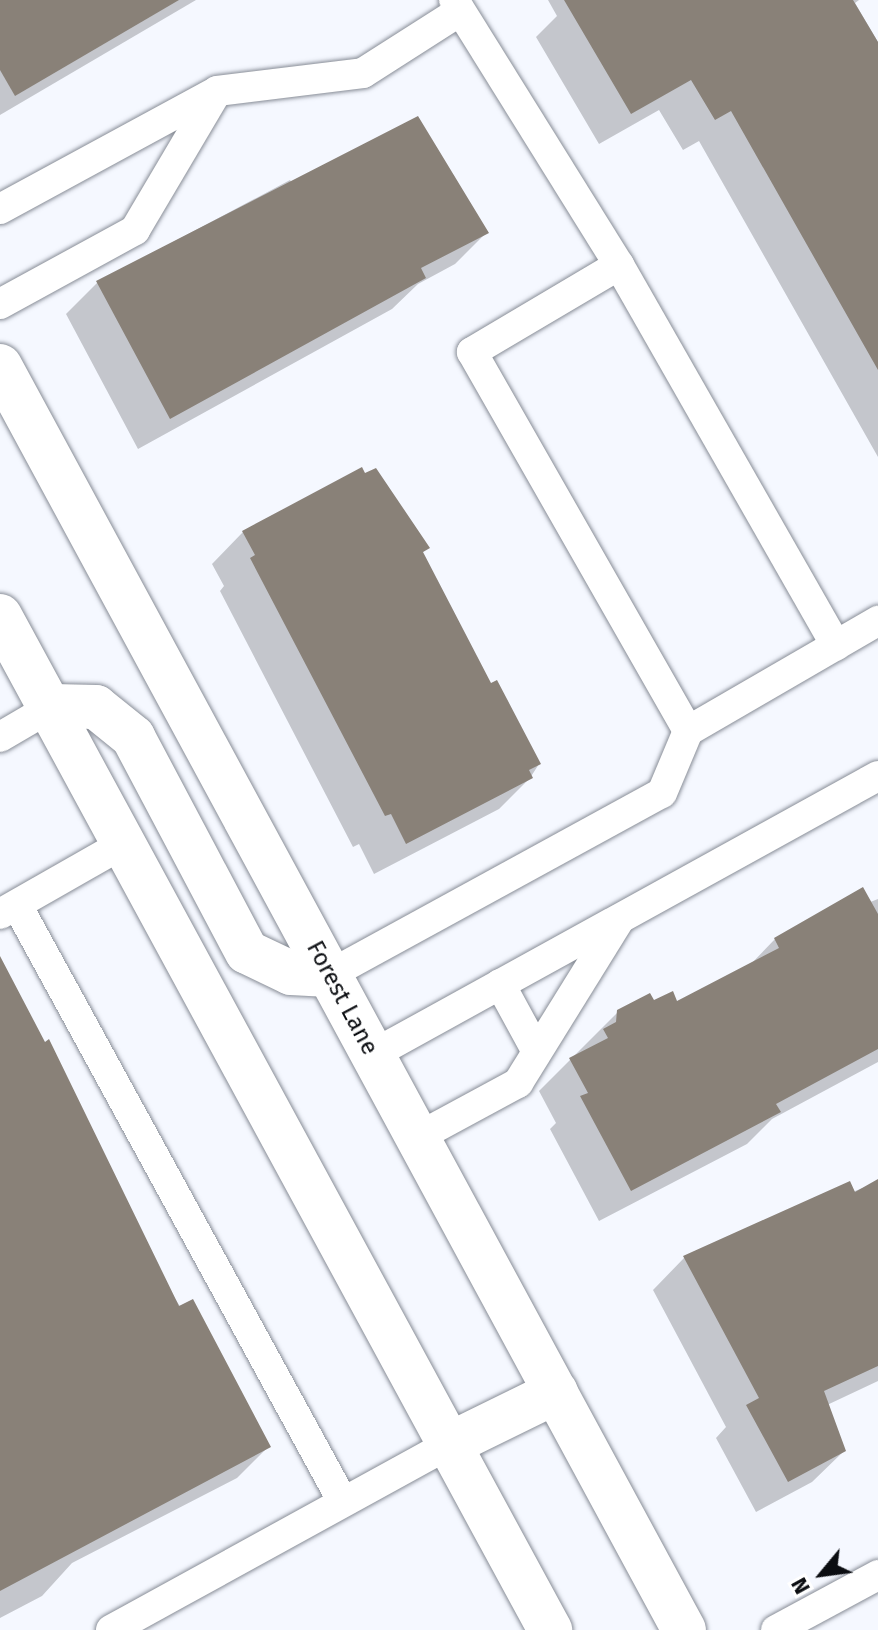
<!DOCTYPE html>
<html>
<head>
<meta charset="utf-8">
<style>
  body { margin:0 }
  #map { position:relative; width:878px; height:1630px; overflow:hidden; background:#f5f8ff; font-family:"Fira Sans",sans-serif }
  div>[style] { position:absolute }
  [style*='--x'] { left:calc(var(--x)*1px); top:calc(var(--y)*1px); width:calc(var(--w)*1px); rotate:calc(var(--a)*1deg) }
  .shadow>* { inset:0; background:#0003 }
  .building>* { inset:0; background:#898178 }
  .roads { filter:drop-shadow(0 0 2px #888d97) drop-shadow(0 0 2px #888d97) }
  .service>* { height:30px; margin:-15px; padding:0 15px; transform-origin:15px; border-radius:15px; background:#fff }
  .secondary>* { height:44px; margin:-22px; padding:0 22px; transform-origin:22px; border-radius:22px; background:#fff }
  span { translate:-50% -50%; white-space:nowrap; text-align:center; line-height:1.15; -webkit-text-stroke:6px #fff; paint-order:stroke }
  .street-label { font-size:24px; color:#0b0d11 }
  .north { position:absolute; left:782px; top:1534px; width:80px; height:80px; -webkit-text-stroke:6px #fff; paint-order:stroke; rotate:241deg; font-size:22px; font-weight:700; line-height:32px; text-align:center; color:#0b0d11 }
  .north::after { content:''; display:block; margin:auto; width:28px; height:36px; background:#0b0d11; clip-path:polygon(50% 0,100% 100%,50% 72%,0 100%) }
</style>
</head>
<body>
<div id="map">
  <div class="shadow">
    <div style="clip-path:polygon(0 0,196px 0,0 115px)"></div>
    <div style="clip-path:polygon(548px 0,859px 0,855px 3px,878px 42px,878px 457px,699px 141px,683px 150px,659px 110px,599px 144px,536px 37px,557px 16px)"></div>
    <div style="clip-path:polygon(290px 180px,293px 185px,486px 233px,455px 264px,418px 284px,392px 309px,138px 449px,66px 314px,98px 282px)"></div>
    <div style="clip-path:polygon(243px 532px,427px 548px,421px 554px,490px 686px,539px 764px,530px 778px,499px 809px,374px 874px,359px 844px,353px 847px,220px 591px,224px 586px,212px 564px)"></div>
    <div style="clip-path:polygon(878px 899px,878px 1062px,772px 1119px,747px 1144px,599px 1221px,550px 1129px,556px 1123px,539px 1091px,618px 1012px,676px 1004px,749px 966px,775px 939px)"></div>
    <div style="clip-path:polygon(0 1019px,268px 1447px,237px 1478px,72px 1563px,42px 1596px,0 1618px)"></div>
    <div style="clip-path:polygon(878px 1182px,878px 1381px,827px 1405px,844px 1451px,812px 1482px,756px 1512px,716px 1438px,726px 1427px,653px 1290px,684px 1258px)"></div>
  </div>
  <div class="building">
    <div style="clip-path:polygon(0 0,179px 0,15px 96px,0 70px)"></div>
    <div style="clip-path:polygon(564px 0,853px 0,878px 42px,878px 370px,731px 111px,715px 120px,691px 80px,631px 114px)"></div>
    <div style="clip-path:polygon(418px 116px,489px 233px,421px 268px,426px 278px,170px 419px,96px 281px)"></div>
    <div style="clip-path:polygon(362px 467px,365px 473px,376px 468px,430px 548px,423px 552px,491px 683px,497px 680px,541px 764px,529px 770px,533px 778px,406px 844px,391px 814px,385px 816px,250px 558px,255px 555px,242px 531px)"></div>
    <div style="clip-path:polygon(863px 887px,878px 914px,878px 1049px,776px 1104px,781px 1112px,631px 1191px,580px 1096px,588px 1093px,569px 1058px,608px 1038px,603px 1029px,616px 1022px,617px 1010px,650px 993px,654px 1000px,673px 991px,677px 1001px,779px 948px,774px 938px)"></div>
    <div style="clip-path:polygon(0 956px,45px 1042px,49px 1039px,179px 1306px,193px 1299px,271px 1447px,0 1591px)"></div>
    <div style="clip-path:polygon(878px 1179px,878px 1366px,824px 1391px,846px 1451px,788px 1482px,746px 1405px,759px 1398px,683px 1256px,850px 1181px,855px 1192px)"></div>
  </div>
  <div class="roads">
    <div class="service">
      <div style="--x:454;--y:0;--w:312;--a:58.1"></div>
      <div style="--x:619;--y:265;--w:438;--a:60.3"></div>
      <div style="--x:0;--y:209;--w:247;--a:-28.5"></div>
      <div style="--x:217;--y:91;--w:147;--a:-7"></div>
      <div style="--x:363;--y:73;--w:115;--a:-32.6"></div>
      <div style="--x:619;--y:265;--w:171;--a:149.4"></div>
      <div style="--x:472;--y:352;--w:436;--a:60.3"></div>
      <div style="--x:0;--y:304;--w:154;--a:-28.7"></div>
      <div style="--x:135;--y:230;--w:159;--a:-59.4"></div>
      <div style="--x:0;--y:737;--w:61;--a:-30.3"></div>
      <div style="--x:17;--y:905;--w:680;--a:61.36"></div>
      <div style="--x:0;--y:914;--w:145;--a:-29.7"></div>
      <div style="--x:329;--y:975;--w:379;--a:-28.7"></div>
      <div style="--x:662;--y:793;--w:67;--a:-67.2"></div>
      <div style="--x:688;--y:731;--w:220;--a:-30.1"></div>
      <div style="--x:500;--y:984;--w:77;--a:61.4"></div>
      <div style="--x:372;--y:1055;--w:578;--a:-28.87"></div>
      <div style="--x:418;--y:1137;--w:114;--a:-28.4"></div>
      <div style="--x:518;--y:1083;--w:192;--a:-58.2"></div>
      <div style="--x:111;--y:1630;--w:387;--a:-28.8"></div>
      <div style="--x:776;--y:1630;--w:116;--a:-28.3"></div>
    </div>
    <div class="secondary">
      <div style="--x:0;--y:366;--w:1437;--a:61.58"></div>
      <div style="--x:0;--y:616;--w:1154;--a:61.52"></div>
      <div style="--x:53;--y:706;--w:43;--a:1.3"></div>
      <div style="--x:96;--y:707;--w:48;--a:39"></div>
      <div style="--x:133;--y:737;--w:243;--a:62.1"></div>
      <div style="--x:247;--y:952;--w:49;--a:25.5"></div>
      <div style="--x:291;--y:973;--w:38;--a:3"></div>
      <div style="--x:450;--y:1444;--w:118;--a:-26.1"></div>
    </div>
  </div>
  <div class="street-label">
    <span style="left:342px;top:998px;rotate:62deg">Forest Lane</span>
  </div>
  <div class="north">N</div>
</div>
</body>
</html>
